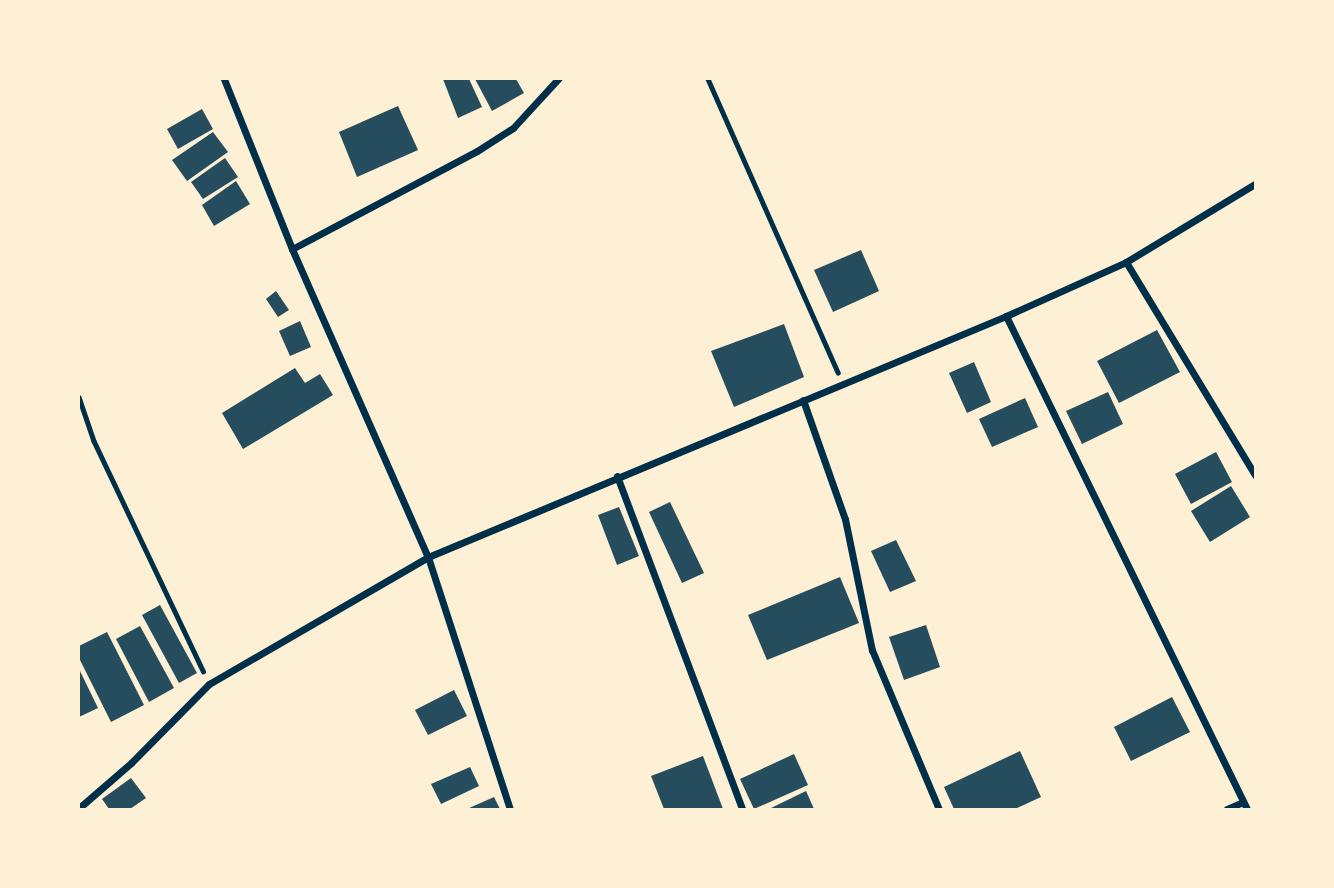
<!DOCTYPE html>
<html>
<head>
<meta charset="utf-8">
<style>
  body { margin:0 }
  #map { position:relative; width:1334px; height:888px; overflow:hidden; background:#fdf0d5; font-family:Arial,sans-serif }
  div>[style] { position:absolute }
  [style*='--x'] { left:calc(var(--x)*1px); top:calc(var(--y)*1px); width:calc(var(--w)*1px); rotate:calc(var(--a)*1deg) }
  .building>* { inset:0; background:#264d5e }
  .path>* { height:4.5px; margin:-2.25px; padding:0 2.25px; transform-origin:2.25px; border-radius:2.25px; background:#003049 }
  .minor>* { height:7px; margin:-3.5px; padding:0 3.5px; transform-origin:3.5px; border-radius:3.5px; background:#003049 }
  span { translate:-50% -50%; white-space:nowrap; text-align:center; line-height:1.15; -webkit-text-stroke:5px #fdf0d5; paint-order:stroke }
  .frame { position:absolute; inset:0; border:80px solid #fdf0d5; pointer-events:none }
</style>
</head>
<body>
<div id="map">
  <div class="building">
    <div style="clip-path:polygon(443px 79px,469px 79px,482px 107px,458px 118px)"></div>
    <div style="clip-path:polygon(475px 79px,516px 79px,524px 93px,492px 111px)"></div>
    <div style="clip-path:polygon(398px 106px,418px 150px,357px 177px,339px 132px)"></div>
    <div style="clip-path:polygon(202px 109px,213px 129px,178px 149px,167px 129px)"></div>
    <div style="clip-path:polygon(213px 132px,228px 152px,187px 181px,172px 160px)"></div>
    <div style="clip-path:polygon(225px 158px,238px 177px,203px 199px,191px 182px)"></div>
    <div style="clip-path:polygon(236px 181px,250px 204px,214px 226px,202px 205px)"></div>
    <div style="clip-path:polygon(861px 250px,879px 291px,833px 312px,814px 270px)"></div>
    <div style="clip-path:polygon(276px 291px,289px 310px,278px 317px,266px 299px)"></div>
    <div style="clip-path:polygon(300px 321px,311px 347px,290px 356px,279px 331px)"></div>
    <div style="clip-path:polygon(784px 324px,804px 377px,734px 407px,711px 351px)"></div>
    <div style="clip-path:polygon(1157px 330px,1180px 372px,1119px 403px,1097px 361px)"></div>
    <div style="clip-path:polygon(974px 362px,991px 402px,967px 413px,949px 373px)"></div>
    <div style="clip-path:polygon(295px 368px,305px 383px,320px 374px,333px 395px,243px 449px,222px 413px)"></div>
    <div style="clip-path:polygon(1108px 392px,1123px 424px,1082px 444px,1066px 411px)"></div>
    <div style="clip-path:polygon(1025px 398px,1038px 427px,992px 447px,979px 419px)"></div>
    <div style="clip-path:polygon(1216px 452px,1232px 482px,1191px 504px,1175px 474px)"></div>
    <div style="clip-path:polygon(1231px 486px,1250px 517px,1210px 542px,1191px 511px)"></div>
    <div style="clip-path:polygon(670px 502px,704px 573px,682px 583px,649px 512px)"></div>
    <div style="clip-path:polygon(619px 507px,639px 556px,617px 565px,598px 515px)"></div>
    <div style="clip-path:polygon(896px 540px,916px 581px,890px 592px,871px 551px)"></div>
    <div style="clip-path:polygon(840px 577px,859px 623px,767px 660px,748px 615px)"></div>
    <div style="clip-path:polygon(160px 605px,197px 673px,179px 683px,142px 615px)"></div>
    <div style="clip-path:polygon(926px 625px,940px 667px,904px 680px,889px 637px)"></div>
    <div style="clip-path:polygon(140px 626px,174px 688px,149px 702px,116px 639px)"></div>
    <div style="clip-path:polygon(107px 632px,144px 705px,111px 722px,79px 658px,79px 646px)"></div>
    <div style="clip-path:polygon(79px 669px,98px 708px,79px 717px)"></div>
    <div style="clip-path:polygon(454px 690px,467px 716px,428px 735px,415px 710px)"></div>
    <div style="clip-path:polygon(1172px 697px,1190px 732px,1131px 761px,1114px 727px)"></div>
    <div style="clip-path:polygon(1020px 751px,1041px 797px,1015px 809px,954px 809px,944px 787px)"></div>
    <div style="clip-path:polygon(794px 754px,808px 785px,754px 809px,740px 779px)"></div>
    <div style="clip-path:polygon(703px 756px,723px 809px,664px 809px,651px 776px)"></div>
    <div style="clip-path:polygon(470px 767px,479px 786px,441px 804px,431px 784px)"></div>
    <div style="clip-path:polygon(131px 778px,146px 798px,130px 809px,109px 809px,102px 799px)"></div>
    <div style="clip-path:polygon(806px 791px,814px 809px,769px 809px)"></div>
    <div style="clip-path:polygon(494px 797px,500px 809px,467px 809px)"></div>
  </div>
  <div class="path">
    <div style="--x:708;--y:79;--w:321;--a:66.1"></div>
    <div style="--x:79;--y:397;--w:46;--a:71.2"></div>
    <div style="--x:94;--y:441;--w:255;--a:64.6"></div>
  </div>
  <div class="minor">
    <div style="--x:224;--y:79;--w:183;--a:68.2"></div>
    <div style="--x:292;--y:249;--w:337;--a:66.2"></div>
    <div style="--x:428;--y:557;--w:265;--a:72"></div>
    <div style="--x:292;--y:249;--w:209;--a:-27.9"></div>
    <div style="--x:477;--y:151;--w:43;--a:-32.6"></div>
    <div style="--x:513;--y:128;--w:67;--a:-47.4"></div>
    <div style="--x:1126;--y:262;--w:249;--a:58.8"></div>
    <div style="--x:1006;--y:316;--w:549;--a:63.95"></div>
    <div style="--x:803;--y:400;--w:126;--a:70.6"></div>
    <div style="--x:845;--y:519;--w:134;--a:78.4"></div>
    <div style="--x:872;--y:650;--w:173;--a:67.2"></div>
    <div style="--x:617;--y:476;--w:356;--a:69.4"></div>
    <div style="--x:79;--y:808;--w:69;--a:-40.9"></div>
    <div style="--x:131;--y:763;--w:111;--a:-45.4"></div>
    <div style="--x:209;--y:684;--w:253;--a:-30.1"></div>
    <div style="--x:428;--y:557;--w:626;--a:-22.63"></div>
    <div style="--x:1006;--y:316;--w:132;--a:-24.2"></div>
    <div style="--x:1126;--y:262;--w:151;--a:-31.2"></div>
    <div style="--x:1227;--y:809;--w:17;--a:-24"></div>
  </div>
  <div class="frame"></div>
</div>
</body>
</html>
